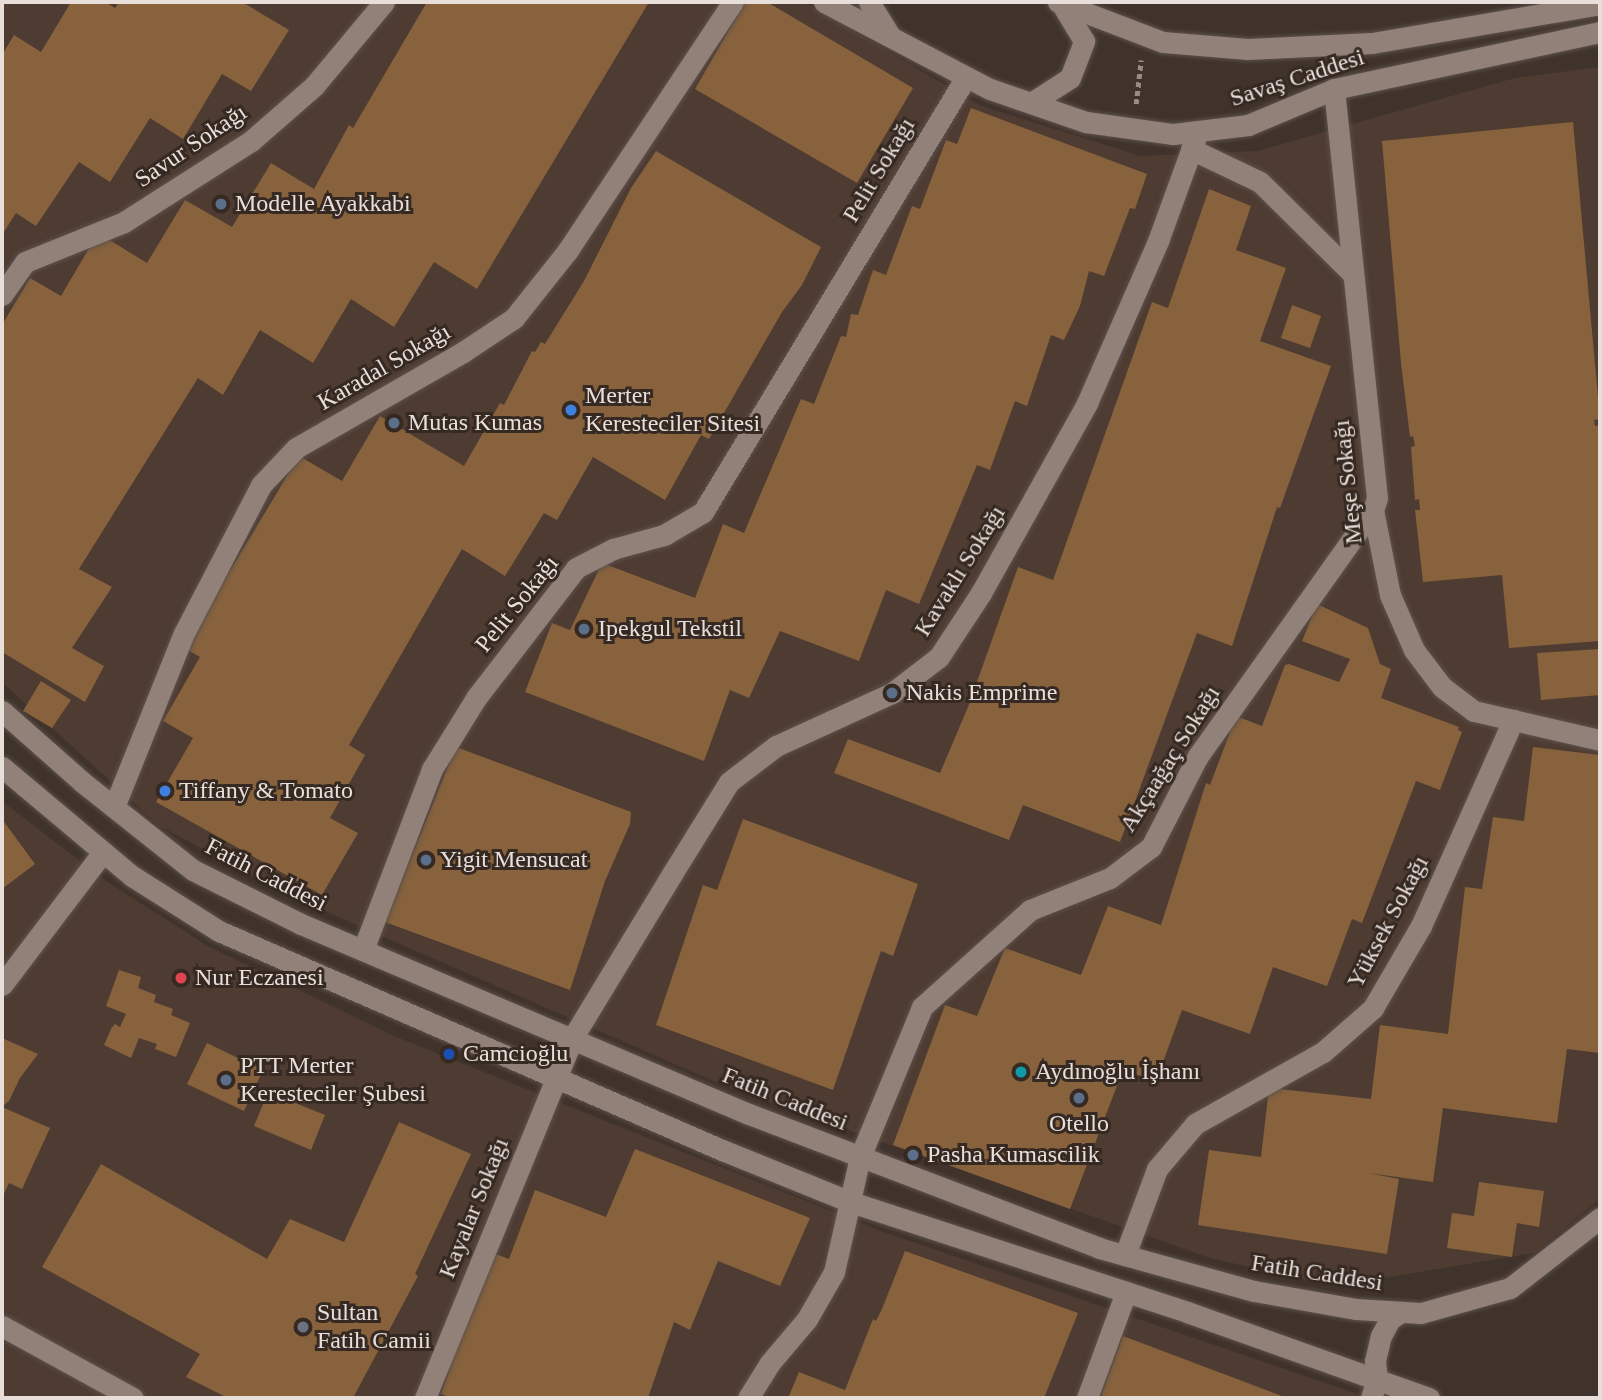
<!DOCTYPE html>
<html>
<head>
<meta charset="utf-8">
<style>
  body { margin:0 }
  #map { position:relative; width:1602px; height:1400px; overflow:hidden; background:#40332c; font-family:"Times New Roman",serif }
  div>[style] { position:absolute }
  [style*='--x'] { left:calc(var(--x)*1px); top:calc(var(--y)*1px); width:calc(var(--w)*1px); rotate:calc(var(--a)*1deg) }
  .industrial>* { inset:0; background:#4e3c32 }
  .building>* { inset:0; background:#87623d }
  .path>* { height:4.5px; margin-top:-2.25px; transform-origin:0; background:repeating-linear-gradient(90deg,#978c86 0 5px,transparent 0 8.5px) }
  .roads { filter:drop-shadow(0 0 2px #5d514c) drop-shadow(0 0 2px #5d514c) }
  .street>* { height:21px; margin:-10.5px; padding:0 10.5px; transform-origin:10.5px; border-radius:10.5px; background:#928179 }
  .secondary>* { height:21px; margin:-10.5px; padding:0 10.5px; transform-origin:10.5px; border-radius:10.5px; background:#928179 }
  .dots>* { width:19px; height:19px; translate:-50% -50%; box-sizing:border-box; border:4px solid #362922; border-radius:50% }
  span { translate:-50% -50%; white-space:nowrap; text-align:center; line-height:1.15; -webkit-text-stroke:6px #362922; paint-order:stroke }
  .street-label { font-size:24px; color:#e8dfdb }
  .poi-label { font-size:24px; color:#e8dfdb }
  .left { translate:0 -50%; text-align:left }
  .frame { position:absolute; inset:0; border:4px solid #e8dfdb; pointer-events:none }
</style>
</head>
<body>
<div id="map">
  <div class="industrial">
    <div style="clip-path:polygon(2px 2px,804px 2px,979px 105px,1140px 156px,1258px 151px,1515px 78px,1600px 67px,1600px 1199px,1534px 1253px,1334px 1286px,1210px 1258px,727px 1087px,286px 894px,158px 825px,2px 682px)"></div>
    <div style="clip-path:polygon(2px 801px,106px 881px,208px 946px,394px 1036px,881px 1231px,1369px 1398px,2px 1398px)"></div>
  </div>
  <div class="building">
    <div style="clip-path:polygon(71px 2px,105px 2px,115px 8px,119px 2px,242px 2px,289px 30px,251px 91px,222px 74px,183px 139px,150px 118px,110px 182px,79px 162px,36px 226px,16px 213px,2px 235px,2px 55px,14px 35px,41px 52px)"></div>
    <div style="clip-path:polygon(427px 2px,649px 2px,477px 289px,434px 262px,394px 327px,351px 299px,313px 363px,260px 330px,223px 395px,198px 378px,79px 569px,112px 587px,72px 648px,104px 666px,85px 702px,2px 652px,2px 325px,30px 278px,61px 296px,98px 233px,147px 263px,185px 200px,232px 227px,271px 163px,314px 189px,349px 125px,353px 128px)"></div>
    <div style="clip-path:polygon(745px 2px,767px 2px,913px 88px,857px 183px,695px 89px)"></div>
    <div style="clip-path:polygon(971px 108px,1147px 174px,1135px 209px,1130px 208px,1104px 276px,1089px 271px,1080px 306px,1064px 340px,1051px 335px,1027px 406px,1015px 401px,990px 470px,977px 465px,919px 604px,886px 590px,859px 661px,780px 631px,749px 698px,730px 690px,704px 761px,525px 692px,552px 623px,570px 630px,602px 563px,695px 598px,723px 524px,744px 533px,801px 399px,814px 404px,841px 336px,846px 337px,851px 314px,858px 315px,873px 270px,886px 275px,912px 206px,920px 209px,946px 140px,957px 144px)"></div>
    <div style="clip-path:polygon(1573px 122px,1600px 419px,1594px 420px,1595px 426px,1599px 425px,1600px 441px,1600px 641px,1509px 648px,1502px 575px,1423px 582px,1415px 510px,1420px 510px,1419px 499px,1415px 500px,1411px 447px,1415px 446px,1413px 436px,1410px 437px,1401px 363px,1382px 141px)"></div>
    <div style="clip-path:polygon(656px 151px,821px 247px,802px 285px,782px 312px,709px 439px,701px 435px,665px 500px,593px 457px,557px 520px,544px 513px,505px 576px,462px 549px,349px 745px,365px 755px,330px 818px,358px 833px,322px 895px,156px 802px,193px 738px,163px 721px,200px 657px,181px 646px,218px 582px,222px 584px,299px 456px,342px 481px,380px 416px,464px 466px,500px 403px,504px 405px,532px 351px,535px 352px,541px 342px,545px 344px,584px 281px,631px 188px)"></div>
    <div style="clip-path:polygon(1209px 189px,1251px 206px,1236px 250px,1286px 268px,1260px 341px,1331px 366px,1280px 508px,1277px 507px,1232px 646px,1197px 633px,1120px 842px,1023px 805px,1009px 840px,834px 773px,848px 739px,940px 773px,968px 707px,1018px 567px,1053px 580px,1152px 302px,1168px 308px)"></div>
    <div style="clip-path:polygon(1292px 305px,1321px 316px,1310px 348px,1281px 338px)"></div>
    <div style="clip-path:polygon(1317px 604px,1368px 628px,1380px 664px,1391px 669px,1381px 698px,1459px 727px,1458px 730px,1462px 732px,1440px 790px,1416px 781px,1362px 923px,1352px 919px,1327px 986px,1273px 967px,1250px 1034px,1182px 1010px,1156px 1081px,1123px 1070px,1070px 1209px,893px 1145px,945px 1005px,977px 1016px,1005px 948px,1081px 975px,1108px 906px,1161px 925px,1206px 783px,1210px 785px,1236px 716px,1262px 726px,1285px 665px,1289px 664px,1339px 682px,1350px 659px,1302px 641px)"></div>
    <div style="clip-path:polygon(1600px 649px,1600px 695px,1541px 700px,1537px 653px)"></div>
    <div style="clip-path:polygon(41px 681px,71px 700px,52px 728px,23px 711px)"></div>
    <div style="clip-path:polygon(456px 747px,631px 812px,630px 824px,605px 881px,570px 990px,385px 922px)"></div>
    <div style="clip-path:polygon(1533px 747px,1600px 755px,1600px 1053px,1567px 1049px,1557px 1123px,1443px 1108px,1433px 1182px,1368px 1173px,1399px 1179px,1387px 1254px,1198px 1225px,1209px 1150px,1261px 1157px,1269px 1088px,1371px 1099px,1380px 1025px,1448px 1034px,1465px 887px,1482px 889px,1493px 817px,1524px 821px)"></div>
    <div style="clip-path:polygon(2px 819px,35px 864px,2px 889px)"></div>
    <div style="clip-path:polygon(743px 819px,918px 884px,893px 956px,881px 951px,833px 1090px,656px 1025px,703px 885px,717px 890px)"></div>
    <div style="clip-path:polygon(119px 970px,141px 977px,138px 988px,156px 995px,154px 1002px,173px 1009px,171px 1015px,190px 1023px,176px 1057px,155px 1049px,157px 1044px,139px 1038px,131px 1058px,104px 1045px,112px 1027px,115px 1024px,120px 1027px,126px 1014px,106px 1006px)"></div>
    <div style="clip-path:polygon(2px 1038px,38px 1054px,20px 1078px,9px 1101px,2px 1107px,50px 1128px,22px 1189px,9px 1183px,2px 1198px)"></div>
    <div style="clip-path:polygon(207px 1043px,263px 1070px,244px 1111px,187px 1084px)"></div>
    <div style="clip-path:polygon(268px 1092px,325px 1115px,311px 1150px,254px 1126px)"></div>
    <div style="clip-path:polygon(399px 1122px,471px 1154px,415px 1274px,418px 1276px,353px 1398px,228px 1398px,186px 1377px,200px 1354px,42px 1267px,101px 1164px,267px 1259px,290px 1219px,344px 1242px)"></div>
    <div style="clip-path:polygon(635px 1149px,810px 1218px,780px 1286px,718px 1261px,690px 1330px,674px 1322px,648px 1398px,452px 1398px,441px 1394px,490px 1252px,509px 1259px,535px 1190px,606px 1217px)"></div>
    <div style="clip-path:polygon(1479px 1182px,1544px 1191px,1539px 1227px,1517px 1223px,1512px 1257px,1447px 1248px,1452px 1213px,1474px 1216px)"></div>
    <div style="clip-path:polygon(905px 1251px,1078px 1313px,1044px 1398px,788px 1398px,799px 1372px,845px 1390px,873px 1319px,876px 1321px,882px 1309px)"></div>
    <div style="clip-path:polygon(1123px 1336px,1287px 1398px,1100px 1398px)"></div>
  </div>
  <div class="path">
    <div style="--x:1136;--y:104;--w:44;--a:-83.5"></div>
  </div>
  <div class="roads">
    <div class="street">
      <div style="--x:1334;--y:89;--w:411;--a:84"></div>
      <div style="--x:1377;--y:498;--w:13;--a:108"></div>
      <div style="--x:1373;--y:510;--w:87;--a:78.7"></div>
      <div style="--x:1390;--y:595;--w:60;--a:66.4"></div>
      <div style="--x:1414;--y:650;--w:46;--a:52.9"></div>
      <div style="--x:1442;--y:687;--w:40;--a:37"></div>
      <div style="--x:1474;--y:711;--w:129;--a:13"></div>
      <div style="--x:1191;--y:149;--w:76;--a:25.6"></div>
      <div style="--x:1260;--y:182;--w:129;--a:44.7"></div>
      <div style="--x:2;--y:295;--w:40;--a:-55.1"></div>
      <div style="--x:25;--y:262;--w:107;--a:-22"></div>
      <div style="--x:124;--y:222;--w:151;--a:-32.5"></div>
      <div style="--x:251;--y:141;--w:84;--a:-41.1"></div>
      <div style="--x:314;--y:86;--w:109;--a:-50.2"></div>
      <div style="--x:114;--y:807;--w:185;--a:-68.1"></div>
      <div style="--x:183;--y:635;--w:169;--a:-62.5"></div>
      <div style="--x:261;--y:485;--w:51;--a:-46.6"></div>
      <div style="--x:296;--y:448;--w:193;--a:-29.9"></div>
      <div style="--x:463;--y:352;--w:61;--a:-33.7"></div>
      <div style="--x:514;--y:318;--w:87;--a:-51.5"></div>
      <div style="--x:568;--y:250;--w:298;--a:-56.4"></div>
      <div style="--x:363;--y:950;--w:194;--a:-69.1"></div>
      <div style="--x:432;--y:769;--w:84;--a:-58.2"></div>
      <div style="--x:476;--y:698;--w:164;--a:-52.4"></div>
      <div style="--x:576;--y:568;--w:42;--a:-27.2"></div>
      <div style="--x:613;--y:549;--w:53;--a:-15.4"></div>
      <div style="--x:664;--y:535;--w:45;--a:-30.5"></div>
      <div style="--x:703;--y:512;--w:508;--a:-58.84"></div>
      <div style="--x:2;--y:985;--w:167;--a:-52.8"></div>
      <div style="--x:1125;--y:1255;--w:92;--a:-69.6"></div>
      <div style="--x:1157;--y:1169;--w:59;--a:-49.8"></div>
      <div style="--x:1195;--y:1124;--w:147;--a:-29.4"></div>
      <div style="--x:1323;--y:1052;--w:67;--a:-41.3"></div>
      <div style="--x:1373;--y:1008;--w:95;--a:-59.7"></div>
      <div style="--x:1421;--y:926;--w:226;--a:-65.9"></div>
      <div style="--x:2;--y:1326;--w:149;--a:28.8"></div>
      <div style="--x:425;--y:1398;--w:390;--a:-67.7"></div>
      <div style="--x:573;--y:1037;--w:191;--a:-58.7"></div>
      <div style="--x:672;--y:874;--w:108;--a:-58.2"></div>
      <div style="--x:729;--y:782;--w:59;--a:-37.5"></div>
      <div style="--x:776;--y:746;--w:128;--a:-24.6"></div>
      <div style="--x:892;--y:693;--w:59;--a:-37.5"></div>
      <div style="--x:939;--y:657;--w:77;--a:-56.7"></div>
      <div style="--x:981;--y:593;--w:218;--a:-60.8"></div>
      <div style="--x:1087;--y:403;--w:177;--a:-66.3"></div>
      <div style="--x:1158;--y:241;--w:117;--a:-70"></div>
      <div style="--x:748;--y:1398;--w:40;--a:-58"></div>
      <div style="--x:769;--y:1364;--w:59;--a:-49.8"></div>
      <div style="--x:807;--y:1319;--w:54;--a:-60.1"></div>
      <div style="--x:834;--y:1272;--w:118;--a:-77.3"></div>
      <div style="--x:860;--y:1157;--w:162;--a:-67.5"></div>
      <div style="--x:922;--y:1007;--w:145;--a:-41.9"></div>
      <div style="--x:1030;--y:910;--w:86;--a:-21.8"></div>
      <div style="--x:1110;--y:878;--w:51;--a:-37.1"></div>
      <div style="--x:1151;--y:847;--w:102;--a:-62.7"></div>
      <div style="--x:1198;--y:756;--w:302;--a:-54.6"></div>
      <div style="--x:1087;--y:1398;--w:113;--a:-69.8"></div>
      <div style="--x:1371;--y:1398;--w:19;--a:-72"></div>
    </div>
    <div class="secondary">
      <div style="--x:824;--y:2;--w:187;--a:27.7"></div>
      <div style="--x:990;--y:89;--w:102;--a:19"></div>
      <div style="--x:1086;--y:122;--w:88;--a:7.9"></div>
      <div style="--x:1173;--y:134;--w:76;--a:-6.8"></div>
      <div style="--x:1248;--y:125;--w:93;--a:-22.7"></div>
      <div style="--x:1334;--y:89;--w:272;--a:-12.1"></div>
      <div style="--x:869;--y:2;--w:38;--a:58"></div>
      <div style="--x:1058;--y:2;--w:112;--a:20.9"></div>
      <div style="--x:1163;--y:42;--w:85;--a:4.7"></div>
      <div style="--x:1248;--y:49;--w:124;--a:-2.8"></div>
      <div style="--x:1372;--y:43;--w:231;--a:-9.7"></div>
      <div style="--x:1031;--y:103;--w:46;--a:-32.7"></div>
      <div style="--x:1070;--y:78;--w:40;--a:-69"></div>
      <div style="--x:1084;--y:41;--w:44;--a:-121.2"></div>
      <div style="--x:2;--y:711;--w:106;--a:41.5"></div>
      <div style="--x:81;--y:781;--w:143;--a:38.5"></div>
      <div style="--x:193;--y:870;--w:121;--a:26.6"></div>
      <div style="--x:301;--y:924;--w:487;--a:23"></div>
      <div style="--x:749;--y:1114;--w:375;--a:20.9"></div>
      <div style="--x:1099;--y:1248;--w:161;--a:15.5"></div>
      <div style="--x:1254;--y:1291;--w:104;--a:10"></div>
      <div style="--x:1356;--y:1309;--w:65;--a:3.5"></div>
      <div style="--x:1421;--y:1313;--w:92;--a:-15.7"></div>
      <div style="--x:1510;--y:1288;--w:114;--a:-37.9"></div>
      <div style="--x:2;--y:767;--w:170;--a:40"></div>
      <div style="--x:132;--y:876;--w:103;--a:32.3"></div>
      <div style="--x:219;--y:931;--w:549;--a:23.53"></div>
      <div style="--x:722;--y:1150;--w:139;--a:22"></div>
      <div style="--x:851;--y:1202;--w:354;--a:18.1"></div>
      <div style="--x:1187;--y:1312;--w:257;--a:19.6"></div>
      <div style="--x:1377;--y:1380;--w:19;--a:-96"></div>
      <div style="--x:1375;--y:1361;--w:26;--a:-77"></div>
      <div style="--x:1381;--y:1336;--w:19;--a:-62"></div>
      <div style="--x:1390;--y:1319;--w:13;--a:-32"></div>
    </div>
  </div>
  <div class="dots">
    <div style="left:221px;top:204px;background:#5c6f8a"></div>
    <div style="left:571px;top:410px;background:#3f7fe0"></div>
    <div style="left:394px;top:423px;background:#5c6f8a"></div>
    <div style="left:584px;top:629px;background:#5c6f8a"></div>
    <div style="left:892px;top:693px;background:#5c6f8a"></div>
    <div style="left:165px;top:791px;background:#3f7fe0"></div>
    <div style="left:426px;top:860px;background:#5c6f8a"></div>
    <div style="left:181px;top:978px;background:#e0444e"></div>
    <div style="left:449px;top:1054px;background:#1a4fb4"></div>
    <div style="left:1021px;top:1072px;background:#0f9aa8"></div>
    <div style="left:226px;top:1080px;background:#5c6f8a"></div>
    <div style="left:1079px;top:1098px;background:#5c6f8a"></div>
    <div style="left:913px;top:1155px;background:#5c6f8a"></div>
    <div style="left:303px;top:1327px;background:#6b7280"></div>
  </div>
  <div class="street-label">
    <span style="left:1297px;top:78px;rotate:-18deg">Savaş Caddesi</span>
    <span style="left:191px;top:146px;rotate:-34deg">Savur Sokağı</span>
    <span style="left:879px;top:170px;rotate:-59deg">Pelit Sokağı</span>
    <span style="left:384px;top:367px;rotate:-30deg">Karadal Sokağı</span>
    <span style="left:1348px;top:482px;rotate:-96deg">Meşe Sokağı</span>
    <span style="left:960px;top:571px;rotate:-58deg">Kavaklı Sokağı</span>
    <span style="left:517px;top:604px;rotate:-51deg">Pelit Sokağı</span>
    <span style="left:1170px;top:759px;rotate:-58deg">Akçaağaç Sokağı</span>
    <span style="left:266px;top:875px;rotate:27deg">Fatih Caddesi</span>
    <span style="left:1388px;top:922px;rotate:-62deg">Yüksek Sokağı</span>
    <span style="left:785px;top:1099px;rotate:22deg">Fatih Caddesi</span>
    <span style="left:474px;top:1208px;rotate:-68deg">Kayalar Sokağı</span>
    <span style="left:1317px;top:1273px;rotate:9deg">Fatih Caddesi</span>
  </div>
  <div class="poi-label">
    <span class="left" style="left:235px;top:204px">Modelle Ayakkabi</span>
    <span class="left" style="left:585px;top:410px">Merter<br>Keresteciler Sitesi</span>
    <span class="left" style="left:408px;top:423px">Mutas Kumas</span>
    <span class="left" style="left:598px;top:629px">Ipekgul Tekstil</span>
    <span class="left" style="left:906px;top:693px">Nakis Emprime</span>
    <span class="left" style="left:179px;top:791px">Tiffany &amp; Tomato</span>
    <span class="left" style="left:440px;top:860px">Yigit Mensucat</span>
    <span class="left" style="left:195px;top:978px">Nur Eczanesi</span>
    <span class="left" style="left:463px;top:1054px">Camcioğlu</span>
    <span class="left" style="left:240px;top:1080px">PTT Merter<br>Keresteciler Şubesi</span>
    <span class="left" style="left:1035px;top:1072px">Aydınoğlu İşhanı</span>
    <span style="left:1079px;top:1124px">Otello</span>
    <span class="left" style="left:927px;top:1155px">Pasha Kumascilik</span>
    <span class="left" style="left:317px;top:1327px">Sultan<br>Fatih Camii</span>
  </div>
  <div class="frame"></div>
</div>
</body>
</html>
